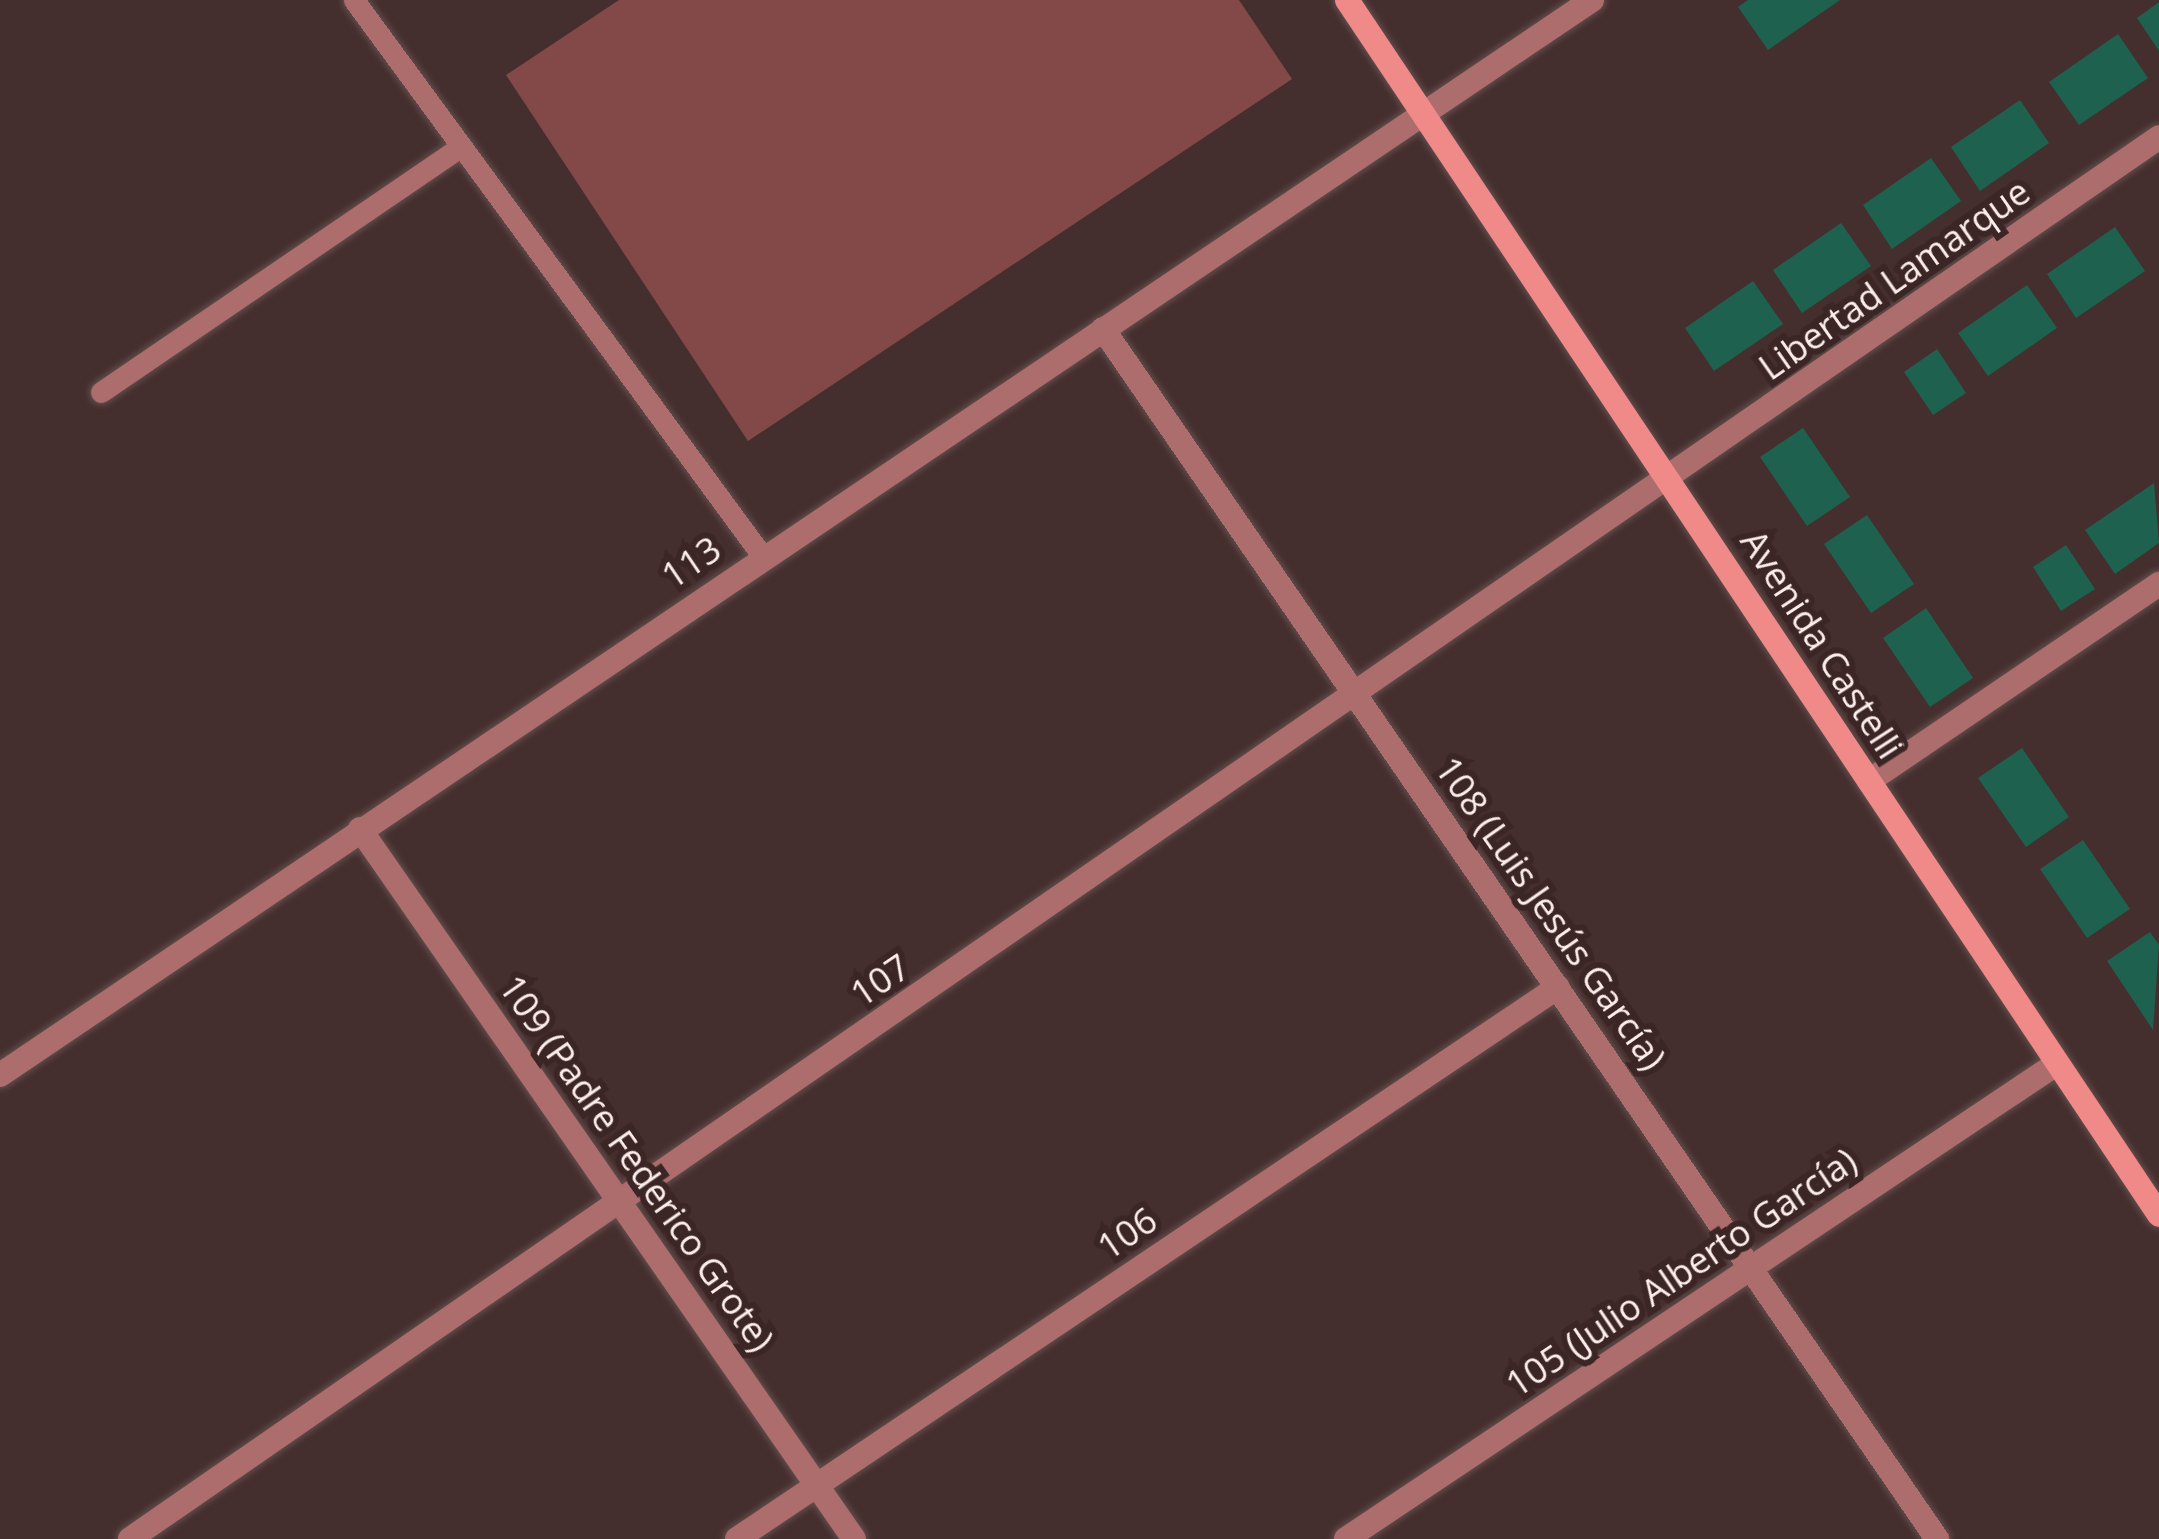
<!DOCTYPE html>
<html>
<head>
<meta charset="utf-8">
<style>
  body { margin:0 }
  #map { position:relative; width:2159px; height:1539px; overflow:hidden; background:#452f2e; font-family:"Open Sans",sans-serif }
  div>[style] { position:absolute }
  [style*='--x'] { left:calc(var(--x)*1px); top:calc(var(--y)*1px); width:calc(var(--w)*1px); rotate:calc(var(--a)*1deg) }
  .green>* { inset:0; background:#824948 }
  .building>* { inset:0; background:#1e614f }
  .roads { filter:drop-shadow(0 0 3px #634e4d) drop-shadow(0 0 3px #634e4d) }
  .service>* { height:21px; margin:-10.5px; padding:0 10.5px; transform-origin:10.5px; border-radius:10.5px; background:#ad6d6c }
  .minor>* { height:24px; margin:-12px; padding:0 12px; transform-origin:12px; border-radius:12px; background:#ad6d6c }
  .tertiary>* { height:24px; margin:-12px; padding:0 12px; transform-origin:12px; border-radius:12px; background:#ad6d6c }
  .secondary>* { height:24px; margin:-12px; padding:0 12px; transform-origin:12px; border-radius:12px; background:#ef8a89 }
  span { translate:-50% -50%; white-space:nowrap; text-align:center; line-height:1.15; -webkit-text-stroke:12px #3b2525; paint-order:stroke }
  .street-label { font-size:36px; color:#feefee }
</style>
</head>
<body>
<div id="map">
  <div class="green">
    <div style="clip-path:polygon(619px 0,1239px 0,1292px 79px,748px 441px,506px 75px)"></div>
  </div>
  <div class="building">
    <div style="clip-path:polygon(1748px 0,1840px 0,1768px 50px,1738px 7px)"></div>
    <div style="clip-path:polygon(2159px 2px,2159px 51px,2137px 18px)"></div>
    <div style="clip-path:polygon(2118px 34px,2148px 78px,2079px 125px,2049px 82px)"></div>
    <div style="clip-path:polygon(2020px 100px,2049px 143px,1980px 191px,1951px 147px)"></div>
    <div style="clip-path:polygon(1931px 158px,1961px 201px,1892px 249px,1863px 205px)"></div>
    <div style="clip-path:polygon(1841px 223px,1871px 266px,1802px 313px,1773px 270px)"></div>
    <div style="clip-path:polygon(2115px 227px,2145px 271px,2076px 318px,2047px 274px)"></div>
    <div style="clip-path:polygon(1753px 281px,1783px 324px,1714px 371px,1685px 328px)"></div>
    <div style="clip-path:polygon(2027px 285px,2057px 328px,1988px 376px,1958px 333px)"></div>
    <div style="clip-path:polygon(1937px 349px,1966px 393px,1933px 415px,1904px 372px)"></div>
    <div style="clip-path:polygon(1803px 428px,1850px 497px,1807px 526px,1760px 457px)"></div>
    <div style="clip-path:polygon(2154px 483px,2159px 543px,2115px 574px,2085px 530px)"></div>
    <div style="clip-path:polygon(1867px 515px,1914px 584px,1871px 613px,1824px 544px)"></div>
    <div style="clip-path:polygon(2066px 545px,2095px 589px,2061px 611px,2033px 567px)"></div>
    <div style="clip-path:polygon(1926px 608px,1973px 678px,1930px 707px,1883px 638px)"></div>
    <div style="clip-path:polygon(2022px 748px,2069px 817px,2026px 847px,1978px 778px)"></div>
    <div style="clip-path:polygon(2083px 840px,2130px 909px,2087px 938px,2040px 869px)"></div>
    <div style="clip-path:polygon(2150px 932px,2159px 945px,2153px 1030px,2107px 961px)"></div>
  </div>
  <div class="roads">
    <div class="service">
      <div style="--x:354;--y:0;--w:691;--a:53.71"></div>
      <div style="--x:101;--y:392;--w:436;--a:-34.3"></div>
    </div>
    <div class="minor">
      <div style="--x:1103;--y:329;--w:1470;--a:55.42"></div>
      <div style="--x:1869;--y:781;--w:351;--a:-34.2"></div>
      <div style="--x:360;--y:829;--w:865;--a:55.17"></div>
      <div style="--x:130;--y:1539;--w:2466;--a:-34.64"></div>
      <div style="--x:737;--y:1539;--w:989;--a:-33.91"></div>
      <div style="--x:1346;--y:1539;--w:854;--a:-33.78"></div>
    </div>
    <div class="tertiary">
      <div style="--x:0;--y:1075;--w:1921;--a:-34.03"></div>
    </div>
    <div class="secondary">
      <div style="--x:1347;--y:0;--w:1461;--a:56.24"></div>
    </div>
  </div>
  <div class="street-label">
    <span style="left:1894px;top:279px;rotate:-35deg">Libertad Lamarque</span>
    <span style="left:691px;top:562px;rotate:-34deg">113</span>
    <span style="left:1822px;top:644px;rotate:57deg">Avenida Castelli</span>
    <span style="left:1551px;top:913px;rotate:55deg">108 (Luis Jesús García)</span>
    <span style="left:880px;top:980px;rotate:-34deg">107</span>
    <span style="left:637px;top:1163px;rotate:55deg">109 (Padre Federico Grote)</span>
    <span style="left:1127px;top:1233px;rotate:-34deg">106</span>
    <span style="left:1681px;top:1272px;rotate:-34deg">105 (Julio Alberto García)</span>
  </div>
</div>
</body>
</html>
